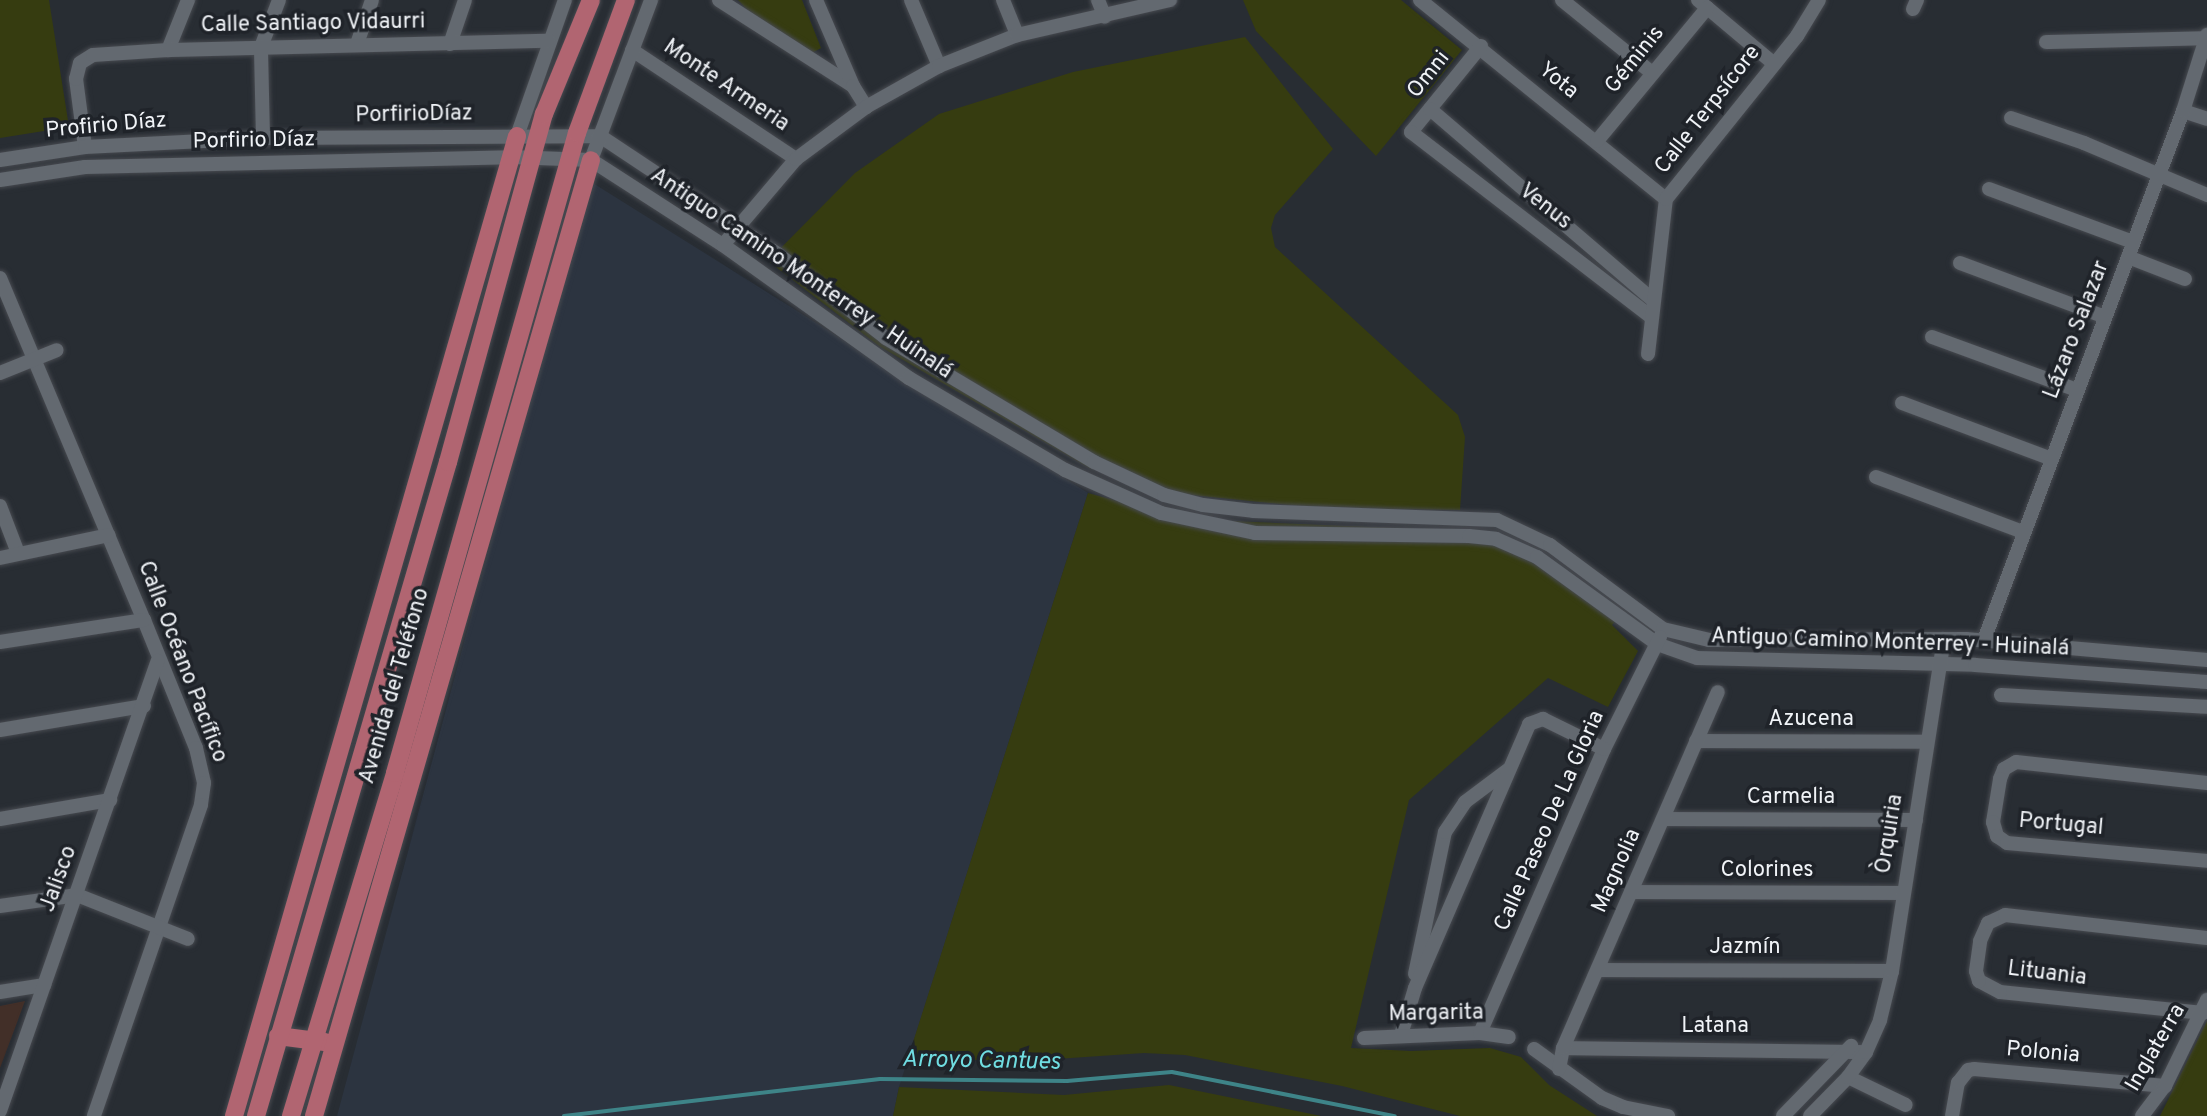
<!DOCTYPE html>
<html>
<head>
<meta charset="utf-8">
<style>
  body { margin:0 }
  #map { position:relative; width:2207px; height:1116px; overflow:hidden; background:#282d33; font-family:Overpass,sans-serif }
  div>[style] { position:absolute }
  [style*='--x'] { left:calc(var(--x)*1px); top:calc(var(--y)*1px); width:calc(var(--w)*1px); rotate:calc(var(--a)*1deg) }
  .built>* { inset:0; background:#2c3440 }
  .education>* { inset:0; background:#422f28 }
  .green>* { inset:0; background:#363c10 }
  .stream>* { height:4px; margin:-2px; padding:0 2px; transform-origin:2px; border-radius:2px; background:#3e8488 }
  .roads { filter:drop-shadow(0 0 2px #474a50) drop-shadow(0 0 2px #474a50) }
  .minor>* { height:14px; margin:-7px; padding:0 7px; transform-origin:7px; border-radius:7px; background:#636970 }
  .major>* { height:18px; margin:-9px; padding:0 9px; transform-origin:9px; border-radius:9px; background:#b16571 }
  span { translate:-50% -50%; white-space:nowrap; text-align:center; line-height:1.15; -webkit-text-stroke:7px #1f2329; paint-order:stroke }
  .street-label { font-size:22px; color:#f0f3f7 }
  .water-label { font-size:24px; color:#70dde2; font-style:italic }
</style>
</head>
<body>
<div id="map">
  <div class="built">
    <div style="clip-path:polygon(588px 180px,1088px 493px,899px 1087px,893px 1116px,337px 1116px)"></div>
  </div>
  <div class="education">
    <div style="clip-path:polygon(25px 1001px,0 1068px,0 1006px)"></div>
  </div>
  <div class="green">
    <div style="clip-path:polygon(0 0,49px 0,69px 127px,0 138px)"></div>
    <div style="clip-path:polygon(738px 0,802px 0,821px 48px,808px 55px,757px 20px)"></div>
    <div style="clip-path:polygon(1243px 0,1401px 0,1462px 50px,1376px 156px,1256px 31px)"></div>
    <div style="clip-path:polygon(1245px 37px,1333px 149px,1275px 215px,1271px 228px,1275px 247px,1458px 415px,1465px 437px,1460px 510px,1318px 508px,1171px 493px,1089px 468px,879px 346px,768px 261px,855px 173px,939px 114px,1073px 72px)"></div>
    <div style="clip-path:polygon(1088px 493px,1184px 519px,1488px 532px,1620px 616px,1612px 625px,1638px 651px,1608px 707px,1548px 678px,1409px 800px,1351px 1048px,1411px 1051px,1490px 1048px,1521px 1057px,1549px 1085px,1597px 1116px,1460px 1116px,1342px 1086px,1185px 1055px,1144px 1053px,1056px 1059px,907px 1061px)"></div>
    <div style="clip-path:polygon(2207px 1021px,2207px 1116px,2160px 1116px)"></div>
    <div style="clip-path:polygon(1169px 1085px,1321px 1116px,893px 1116px,899px 1087px,1064px 1095px)"></div>
  </div>
  <div class="stream">
    <div style="--x:564;--y:1116;--w:318;--a:-6.7"></div>
    <div style="--x:880;--y:1079;--w:187;--a:0.6"></div>
    <div style="--x:1067;--y:1081;--w:105;--a:-4.9"></div>
    <div style="--x:1172;--y:1072;--w:227;--a:11.2"></div>
  </div>
  <div class="roads">
    <div class="minor">
      <div style="--x:719;--y:0;--w:159;--a:32.7"></div>
      <div style="--x:816;--y:0;--w:94;--a:66.7"></div>
      <div style="--x:853;--y:86;--w:25;--a:58"></div>
      <div style="--x:911;--y:0;--w:72;--a:67"></div>
      <div style="--x:1003;--y:0;--w:38;--a:68"></div>
      <div style="--x:1098;--y:0;--w:18;--a:68"></div>
      <div style="--x:1420;--y:0;--w:316;--a:39"></div>
      <div style="--x:1562;--y:0;--w:116;--a:39"></div>
      <div style="--x:1698;--y:0;--w:97;--a:40"></div>
      <div style="--x:1913;--y:9;--w:10;--a:-66"></div>
      <div style="--x:2046;--y:42;--w:161;--a:-1.4"></div>
      <div style="--x:357;--y:44;--w:46;--a:-71.2"></div>
      <div style="--x:450;--y:44;--w:46;--a:-71.2"></div>
      <div style="--x:1481;--y:46;--w:111;--a:129.1"></div>
      <div style="--x:1411;--y:132;--w:303;--a:37.6"></div>
      <div style="--x:168;--y:50;--w:54;--a:-68.2"></div>
      <div style="--x:632;--y:50;--w:197;--a:33.6"></div>
      <div style="--x:1430;--y:109;--w:294;--a:40.6"></div>
      <div style="--x:2183;--y:111;--w:25;--a:18"></div>
      <div style="--x:2011;--y:118;--w:77;--a:18.9"></div>
      <div style="--x:2084;--y:143;--w:134;--a:22.9"></div>
      <div style="--x:517;--y:136;--w:144;--a:-70.6"></div>
      <div style="--x:263;--y:138;--w:91;--a:-91.3"></div>
      <div style="--x:261;--y:47;--w:50;--a:-69"></div>
      <div style="--x:1597;--y:141;--w:173;--a:-50.4"></div>
      <div style="--x:85;--y:147;--w:69;--a:-97.5"></div>
      <div style="--x:76;--y:79;--w:16;--a:-76"></div>
      <div style="--x:80;--y:63;--w:15;--a:-32"></div>
      <div style="--x:93;--y:55;--w:75;--a:-3.8"></div>
      <div style="--x:168;--y:50;--w:381;--a:-1.4"></div>
      <div style="--x:0;--y:160;--w:86;--a:-8.7"></div>
      <div style="--x:85;--y:147;--w:178;--a:-2.9"></div>
      <div style="--x:263;--y:138;--w:337;--a:-0.3"></div>
      <div style="--x:600;--y:136;--w:215;--a:33.6"></div>
      <div style="--x:779;--y:255;--w:135;--a:37.8"></div>
      <div style="--x:886;--y:338;--w:242;--a:30.8"></div>
      <div style="--x:1094;--y:462;--w:77;--a:25.2"></div>
      <div style="--x:1164;--y:495;--w:40;--a:14.4"></div>
      <div style="--x:1203;--y:505;--w:50;--a:6.8"></div>
      <div style="--x:1253;--y:511;--w:244;--a:2.1"></div>
      <div style="--x:1497;--y:520;--w:59;--a:25.3"></div>
      <div style="--x:1550;--y:545;--w:141;--a:36.6"></div>
      <div style="--x:1663;--y:629;--w:47;--a:13.4"></div>
      <div style="--x:1709;--y:640;--w:257;--a:-0.2"></div>
      <div style="--x:1966;--y:639;--w:242;--a:5"></div>
      <div style="--x:591;--y:160;--w:171;--a:-69.4"></div>
      <div style="--x:0;--y:180;--w:86;--a:-8.7"></div>
      <div style="--x:85;--y:167;--w:425;--a:-1.3"></div>
      <div style="--x:510;--y:157;--w:81;--a:2.1"></div>
      <div style="--x:591;--y:160;--w:157;--a:32.8"></div>
      <div style="--x:723;--y:245;--w:229;--a:35.6"></div>
      <div style="--x:909;--y:378;--w:181;--a:30.5"></div>
      <div style="--x:1065;--y:470;--w:105;--a:24.1"></div>
      <div style="--x:1161;--y:513;--w:96;--a:12"></div>
      <div style="--x:1255;--y:533;--w:214;--a:0.8"></div>
      <div style="--x:1469;--y:536;--w:27;--a:6"></div>
      <div style="--x:1496;--y:539;--w:45;--a:23.7"></div>
      <div style="--x:1537;--y:557;--w:148;--a:35.9"></div>
      <div style="--x:1657;--y:644;--w:42;--a:19.3"></div>
      <div style="--x:1697;--y:658;--w:278;--a:1.4"></div>
      <div style="--x:1975;--y:665;--w:233;--a:4.2"></div>
      <div style="--x:1989;--y:189;--w:153;--a:20.2"></div>
      <div style="--x:723;--y:245;--w:113;--a:-49.7"></div>
      <div style="--x:796;--y:159;--w:87;--a:-36.6"></div>
      <div style="--x:866;--y:107;--w:84;--a:-29.3"></div>
      <div style="--x:939;--y:66;--w:84;--a:-21.7"></div>
      <div style="--x:1017;--y:35;--w:157;--a:-12.9"></div>
      <div style="--x:2128;--y:257;--w:61;--a:21.1"></div>
      <div style="--x:1960;--y:263;--w:155;--a:20.4"></div>
      <div style="--x:0;--y:278;--w:371;--a:67.2"></div>
      <div style="--x:144;--y:620;--w:138;--a:67.9"></div>
      <div style="--x:196;--y:748;--w:36;--a:77"></div>
      <div style="--x:204;--y:783;--w:22;--a:98"></div>
      <div style="--x:201;--y:805;--w:329;--a:109"></div>
      <div style="--x:1932;--y:337;--w:154;--a:20.1"></div>
      <div style="--x:1648;--y:354;--w:156;--a:-83.4"></div>
      <div style="--x:1666;--y:199;--w:209;--a:-51.2"></div>
      <div style="--x:1797;--y:36;--w:42;--a:-58.6"></div>
      <div style="--x:0;--y:373;--w:61;--a:-22"></div>
      <div style="--x:1902;--y:403;--w:160;--a:20.5"></div>
      <div style="--x:1876;--y:477;--w:157;--a:20.5"></div>
      <div style="--x:0;--y:506;--w:50;--a:69"></div>
      <div style="--x:0;--y:558;--w:111;--a:-11.9"></div>
      <div style="--x:1984;--y:640;--w:565;--a:-69.38"></div>
      <div style="--x:2183;--y:111;--w:80;--a:-72.5"></div>
      <div style="--x:0;--y:642;--w:146;--a:-8.7"></div>
      <div style="--x:2001;--y:695;--w:206;--a:3.3"></div>
      <div style="--x:0;--y:730;--w:146;--a:-9.5"></div>
      <div style="--x:1696;--y:741;--w:230;--a:0.2"></div>
      <div style="--x:2207;--y:783;--w:192;--a:-173.7"></div>
      <div style="--x:2016;--y:762;--w:14;--a:150"></div>
      <div style="--x:2004;--y:769;--w:11;--a:112"></div>
      <div style="--x:2000;--y:779;--w:44;--a:99.2"></div>
      <div style="--x:1993;--y:822;--w:15;--a:74"></div>
      <div style="--x:1997;--y:836;--w:12;--a:35"></div>
      <div style="--x:2007;--y:843;--w:201;--a:5.1"></div>
      <div style="--x:0;--y:819;--w:112;--a:-9.8"></div>
      <div style="--x:1665;--y:819;--w:251;--a:0.2"></div>
      <div style="--x:1631;--y:892;--w:272;--a:0.2"></div>
      <div style="--x:0;--y:906;--w:78;--a:-8.1"></div>
      <div style="--x:77;--y:895;--w:119;--a:21.6"></div>
      <div style="--x:1598;--y:970;--w:294;--a:0.2"></div>
      <div style="--x:1415;--y:974;--w:145;--a:-78.1"></div>
      <div style="--x:1445;--y:832;--w:36;--a:-56"></div>
      <div style="--x:1465;--y:802;--w:54;--a:-36.7"></div>
      <div style="--x:0;--y:992;--w:45;--a:-9"></div>
      <div style="--x:2203;--y:1013;--w:204;--a:-174.1"></div>
      <div style="--x:2000;--y:992;--w:24;--a:-152"></div>
      <div style="--x:1979;--y:981;--w:10;--a:-107"></div>
      <div style="--x:1976;--y:971;--w:30;--a:-82"></div>
      <div style="--x:1980;--y:941;--w:20;--a:-66"></div>
      <div style="--x:1988;--y:923;--w:19;--a:-25"></div>
      <div style="--x:2005;--y:915;--w:203;--a:6.5"></div>
      <div style="--x:1480;--y:1033;--w:310;--a:-66.4"></div>
      <div style="--x:1604;--y:749;--w:125;--a:-63.4"></div>
      <div style="--x:1401;--y:1035;--w:49;--a:-73.4"></div>
      <div style="--x:1415;--y:988;--w:288;--a:-66.6"></div>
      <div style="--x:1529;--y:724;--w:15;--a:-20"></div>
      <div style="--x:1543;--y:719;--w:68;--a:26.2"></div>
      <div style="--x:1364;--y:1038;--w:116;--a:-2.5"></div>
      <div style="--x:1480;--y:1033;--w:29;--a:8"></div>
      <div style="--x:1563;--y:1048;--w:303;--a:0.8"></div>
      <div style="--x:1534;--y:1049;--w:84;--a:35.8"></div>
      <div style="--x:1602;--y:1098;--w:23;--a:23"></div>
      <div style="--x:1623;--y:1107;--w:46;--a:11.3"></div>
      <div style="--x:1559;--y:1069;--w:21;--a:-79"></div>
      <div style="--x:1563;--y:1048;--w:388;--a:-66.5"></div>
      <div style="--x:1848;--y:1077;--w:64;--a:25.8"></div>
      <div style="--x:0;--y:1111;--w:477;--a:-70.7"></div>
      <div style="--x:1783;--y:1116;--w:98;--a:-45.8"></div>
      <div style="--x:1810;--y:1116;--w:54;--a:-45.7"></div>
      <div style="--x:1848;--y:1077;--w:31;--a:-54"></div>
      <div style="--x:1866;--y:1052;--w:35;--a:-66"></div>
      <div style="--x:1880;--y:1020;--w:50;--a:-76.2"></div>
      <div style="--x:1892;--y:971;--w:336;--a:-81.1"></div>
      <div style="--x:1952;--y:1116;--w:34;--a:-80"></div>
      <div style="--x:1958;--y:1083;--w:16;--a:-52"></div>
      <div style="--x:1968;--y:1070;--w:6;--a:-9"></div>
      <div style="--x:1974;--y:1069;--w:192;--a:5.1"></div>
      <div style="--x:2142;--y:1116;--w:38;--a:-53"></div>
      <div style="--x:2165;--y:1086;--w:96;--a:-64"></div>
    </div>
    <div class="major">
      <div style="--x:278;--y:1036;--w:47;--a:7.3"></div>
      <div style="--x:234;--y:1116;--w:1020;--a:-73.89"></div>
      <div style="--x:256;--y:1116;--w:682;--a:-73.64"></div>
      <div style="--x:448;--y:462;--w:361;--a:-74.6"></div>
      <div style="--x:544;--y:114;--w:123;--a:-67.6"></div>
      <div style="--x:291;--y:1116;--w:358;--a:-73.1"></div>
      <div style="--x:395;--y:773;--w:665;--a:-74.13"></div>
      <div style="--x:577;--y:133;--w:142;--a:-69.8"></div>
      <div style="--x:314;--y:1116;--w:995;--a:-73.84"></div>
    </div>
  </div>
  <div class="street-label">
    <span style="left:313px;top:24px;rotate:-1deg">Calle Santiago Vidaurri</span>
    <span style="left:1635px;top:60px;rotate:-51deg">Géminis</span>
    <span style="left:1429px;top:75px;rotate:-51deg">Omni</span>
    <span style="left:1558px;top:81px;rotate:39deg">Yota</span>
    <span style="left:726px;top:86px;rotate:34deg">Monte Armeria</span>
    <span style="left:1708px;top:110px;rotate:-52deg">Calle Terpsícore</span>
    <span style="left:414px;top:115px;rotate:-1deg">PorfirioDíaz</span>
    <span style="left:106px;top:126px;rotate:-5deg">Profirio Díaz</span>
    <span style="left:254px;top:141px;rotate:-1deg">Porfirio Díaz</span>
    <span style="left:1545px;top:207px;rotate:38deg">Venus</span>
    <span style="left:801px;top:274px;rotate:34deg">Antiguo Camino Monterrey - Huinalá</span>
    <span style="left:2077px;top:330px;rotate:-69deg">Lázaro Salazar</span>
    <span style="left:1890px;top:643px;rotate:2deg">Antiguo Camino Monterrey - Huinalá</span>
    <span style="left:182px;top:662px;rotate:69deg">Calle Océano Pacífico</span>
    <span style="left:395px;top:686px;rotate:-74deg">Avenida del Teléfono</span>
    <span style="left:1811px;top:720px">Azucena</span>
    <span style="left:1791px;top:798px">Carmelia</span>
    <span style="left:1550px;top:821px;rotate:-66deg">Calle Paseo De La Gloria</span>
    <span style="left:2061px;top:825px;rotate:5deg">Portugal</span>
    <span style="left:1890px;top:834px;rotate:-81deg">Òrquiria</span>
    <span style="left:1617px;top:871px;rotate:-66deg">Magnolia</span>
    <span style="left:1767px;top:871px">Colorines</span>
    <span style="left:59px;top:879px;rotate:-70deg">Jalisco</span>
    <span style="left:1745px;top:948px">Jazmín</span>
    <span style="left:2047px;top:974px;rotate:7deg">Lituania</span>
    <span style="left:1436px;top:1014px;rotate:-1deg">Margarita</span>
    <span style="left:1715px;top:1027px">Latana</span>
    <span style="left:2156px;top:1048px;rotate:-60deg">Inglaterra</span>
    <span style="left:2043px;top:1053px;rotate:5deg">Polonia</span>
  </div>
  <div class="water-label">
    <span style="left:981px;top:1062px;rotate:1deg">Arroyo Cantues</span>
  </div>
</div>
</body>
</html>
